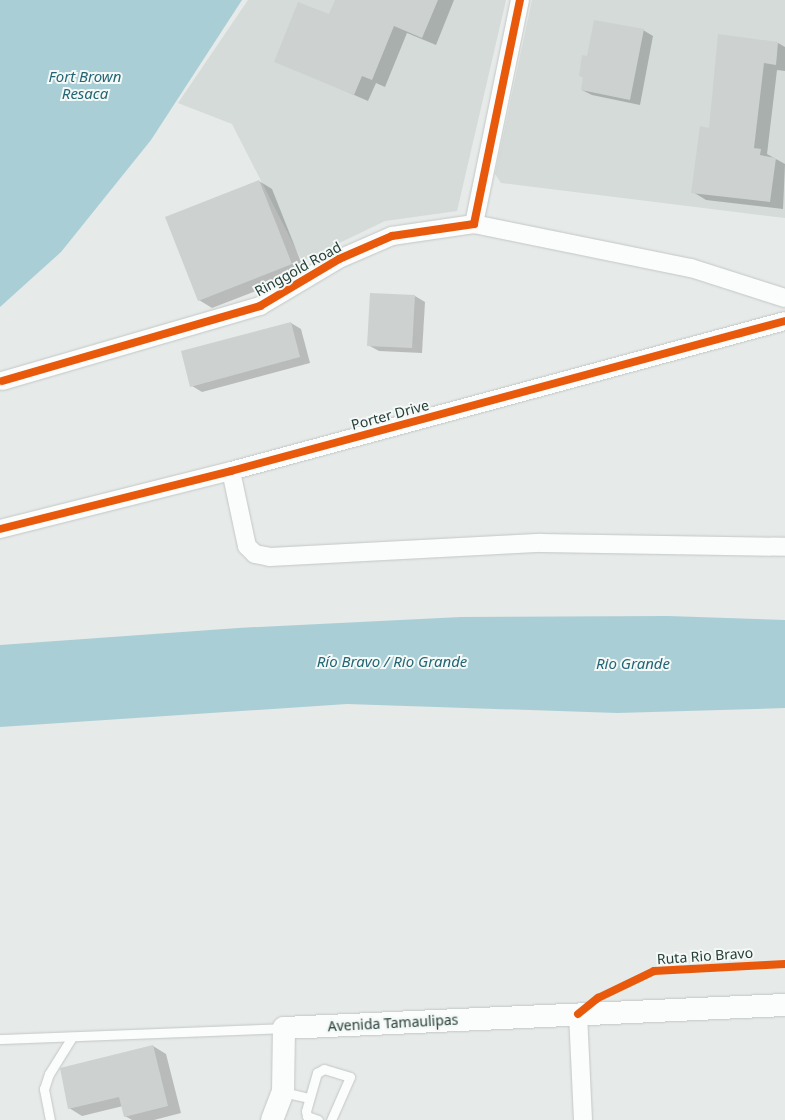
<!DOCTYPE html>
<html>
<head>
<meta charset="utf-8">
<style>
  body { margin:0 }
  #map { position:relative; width:785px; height:1120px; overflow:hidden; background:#e6eae8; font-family:"Noto Sans",sans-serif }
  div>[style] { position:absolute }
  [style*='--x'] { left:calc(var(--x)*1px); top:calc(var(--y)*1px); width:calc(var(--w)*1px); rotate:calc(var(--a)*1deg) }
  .built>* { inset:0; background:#d4dbd8 }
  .water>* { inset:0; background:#aaced5 }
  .shadow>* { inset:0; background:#0003 }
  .building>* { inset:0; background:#cdd2d0 }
  .roads { filter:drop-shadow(0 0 1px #c3c7c5) drop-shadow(0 0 1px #c3c7c5) }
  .service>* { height:9px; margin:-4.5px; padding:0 4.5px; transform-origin:4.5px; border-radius:4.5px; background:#fbfcfc }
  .minor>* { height:18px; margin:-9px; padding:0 9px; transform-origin:9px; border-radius:9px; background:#fbfcfc }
  .tertiary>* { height:22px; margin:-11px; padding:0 11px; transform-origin:11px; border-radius:11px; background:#fbfcfc }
  .cycleway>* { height:8px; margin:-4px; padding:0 4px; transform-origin:4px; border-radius:4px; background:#e8590c }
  span { translate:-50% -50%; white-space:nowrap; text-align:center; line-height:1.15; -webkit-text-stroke:4px #f4f9f7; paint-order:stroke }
  .street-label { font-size:14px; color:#253d37 }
  .water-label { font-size:15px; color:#236574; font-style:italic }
</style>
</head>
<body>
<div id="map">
  <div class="built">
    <div style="clip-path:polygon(248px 0,506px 0,457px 211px,385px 221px,302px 261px,232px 124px,178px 103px)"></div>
    <div style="clip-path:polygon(532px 0,785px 0,785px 218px,501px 183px,495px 174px)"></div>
  </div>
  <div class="water">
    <div style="clip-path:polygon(0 0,242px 0,151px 140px,61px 252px,0 307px)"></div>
    <div style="clip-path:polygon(668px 616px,785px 620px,785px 708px,617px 713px,347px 704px,0 727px,0 645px,238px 628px,461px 617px)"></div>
  </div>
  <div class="shadow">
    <div style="clip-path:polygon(336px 0,454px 0,436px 45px,407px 33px,385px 87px,376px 83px,368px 101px,276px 61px,329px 16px)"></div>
    <div style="clip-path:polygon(643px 30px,653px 36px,640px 105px,592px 95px,582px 90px,584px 78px,580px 75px,588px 58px)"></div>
    <div style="clip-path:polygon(719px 35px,778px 43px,785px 47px,785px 71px,777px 70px,767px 154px,785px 164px,783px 209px,706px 200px,693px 192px,710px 129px)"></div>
    <div style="clip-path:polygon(259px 181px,272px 189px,305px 272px,212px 308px,199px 300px)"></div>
    <div style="clip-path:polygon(415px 296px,425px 302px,422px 353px,379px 351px,368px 345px)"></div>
    <div style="clip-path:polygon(291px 323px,301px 329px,310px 363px,202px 392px,192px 386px)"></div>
    <div style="clip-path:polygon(153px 1046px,166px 1054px,181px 1113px,154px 1120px,132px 1120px,125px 1116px,123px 1106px,82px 1116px,69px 1108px)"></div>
  </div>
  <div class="building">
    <div style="clip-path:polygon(335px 0,438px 0,422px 38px,394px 26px,372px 80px,362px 76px,354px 95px,274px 62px,298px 2px,329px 14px)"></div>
    <div style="clip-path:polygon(594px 20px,644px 29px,630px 100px,581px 90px,583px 77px,579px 76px,582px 55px,587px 56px)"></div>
    <div style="clip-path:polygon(718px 34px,778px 42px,776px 65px,764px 63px,754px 148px,761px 149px,760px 155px,776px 158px,770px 202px,691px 193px,700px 126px,709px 128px)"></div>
    <div style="clip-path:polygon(259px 180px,292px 264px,198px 301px,165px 217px)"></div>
    <div style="clip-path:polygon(370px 293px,415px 295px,412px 348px,367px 346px)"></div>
    <div style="clip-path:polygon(291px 322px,300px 357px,190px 387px,181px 351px)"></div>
    <div style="clip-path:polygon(153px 1045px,168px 1106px,124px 1117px,119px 1097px,68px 1109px,60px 1068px)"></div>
  </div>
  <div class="roads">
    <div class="service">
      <div style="--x:0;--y:1039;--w:283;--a:-2.2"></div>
      <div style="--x:283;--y:1092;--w:27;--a:13"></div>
      <div style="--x:50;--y:1120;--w:32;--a:-101"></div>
      <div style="--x:44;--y:1089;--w:16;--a:-72"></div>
      <div style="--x:49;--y:1074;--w:44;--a:-58.1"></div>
      <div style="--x:318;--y:1120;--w:12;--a:-160"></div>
      <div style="--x:307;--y:1116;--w:5;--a:-101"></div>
      <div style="--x:306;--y:1111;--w:40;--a:-74"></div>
      <div style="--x:317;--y:1073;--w:8;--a:-30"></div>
      <div style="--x:324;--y:1069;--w:27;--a:17"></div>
      <div style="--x:350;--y:1077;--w:47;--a:113.8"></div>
    </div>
    <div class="minor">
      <div style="--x:474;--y:224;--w:221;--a:11.5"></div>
      <div style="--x:691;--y:268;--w:99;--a:17.7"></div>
      <div style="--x:2;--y:381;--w:269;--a:-16.2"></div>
      <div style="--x:260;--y:306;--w:92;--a:-30.7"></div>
      <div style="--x:339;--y:259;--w:58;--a:-23.5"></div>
      <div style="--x:392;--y:236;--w:83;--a:-8.3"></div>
      <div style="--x:474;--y:224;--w:229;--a:-78.4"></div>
      <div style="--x:231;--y:471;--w:77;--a:78"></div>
      <div style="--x:247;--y:546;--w:11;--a:45"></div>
      <div style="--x:255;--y:554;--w:15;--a:11"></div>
      <div style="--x:270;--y:557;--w:271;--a:-3"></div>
      <div style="--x:541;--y:543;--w:244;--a:0.9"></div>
      <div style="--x:0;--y:529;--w:238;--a:-14.1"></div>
      <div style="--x:231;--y:471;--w:574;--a:-15.15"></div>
      <div style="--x:578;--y:1014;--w:106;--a:87.3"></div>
    </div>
    <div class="tertiary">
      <div style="--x:272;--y:1120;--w:30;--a:-69"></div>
      <div style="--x:283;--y:1092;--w:64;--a:-89.1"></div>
      <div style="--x:284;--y:1028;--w:502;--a:-2.63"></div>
    </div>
  </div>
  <div class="cycleway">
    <div style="--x:2;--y:381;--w:269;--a:-16.2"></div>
    <div style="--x:260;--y:306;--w:92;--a:-30.7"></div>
    <div style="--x:339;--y:259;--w:58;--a:-23.5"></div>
    <div style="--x:392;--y:236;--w:83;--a:-8.3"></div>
    <div style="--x:474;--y:224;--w:229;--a:-78.4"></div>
    <div style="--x:0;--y:529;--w:238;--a:-14.1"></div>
    <div style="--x:231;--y:471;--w:574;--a:-15.15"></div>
    <div style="--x:578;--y:1014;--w:26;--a:-39"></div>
    <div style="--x:598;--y:998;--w:62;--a:-25.7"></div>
    <div style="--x:654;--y:971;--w:131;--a:-3.1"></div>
  </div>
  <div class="street-label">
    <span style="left:298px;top:269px;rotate:-29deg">Ringgold Road</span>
    <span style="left:390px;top:415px;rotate:-15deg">Porter Drive</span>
    <span style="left:705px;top:956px;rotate:-4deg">Ruta Rio Bravo</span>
    <span style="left:393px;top:1023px;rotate:-3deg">Avenida Tamaulipas</span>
  </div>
  <div class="water-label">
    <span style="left:85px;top:85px">Fort Brown<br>Resaca</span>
    <span style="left:392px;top:662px">Río Bravo / Rio Grande</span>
    <span style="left:633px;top:664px">Rio Grande</span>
  </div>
</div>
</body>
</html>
